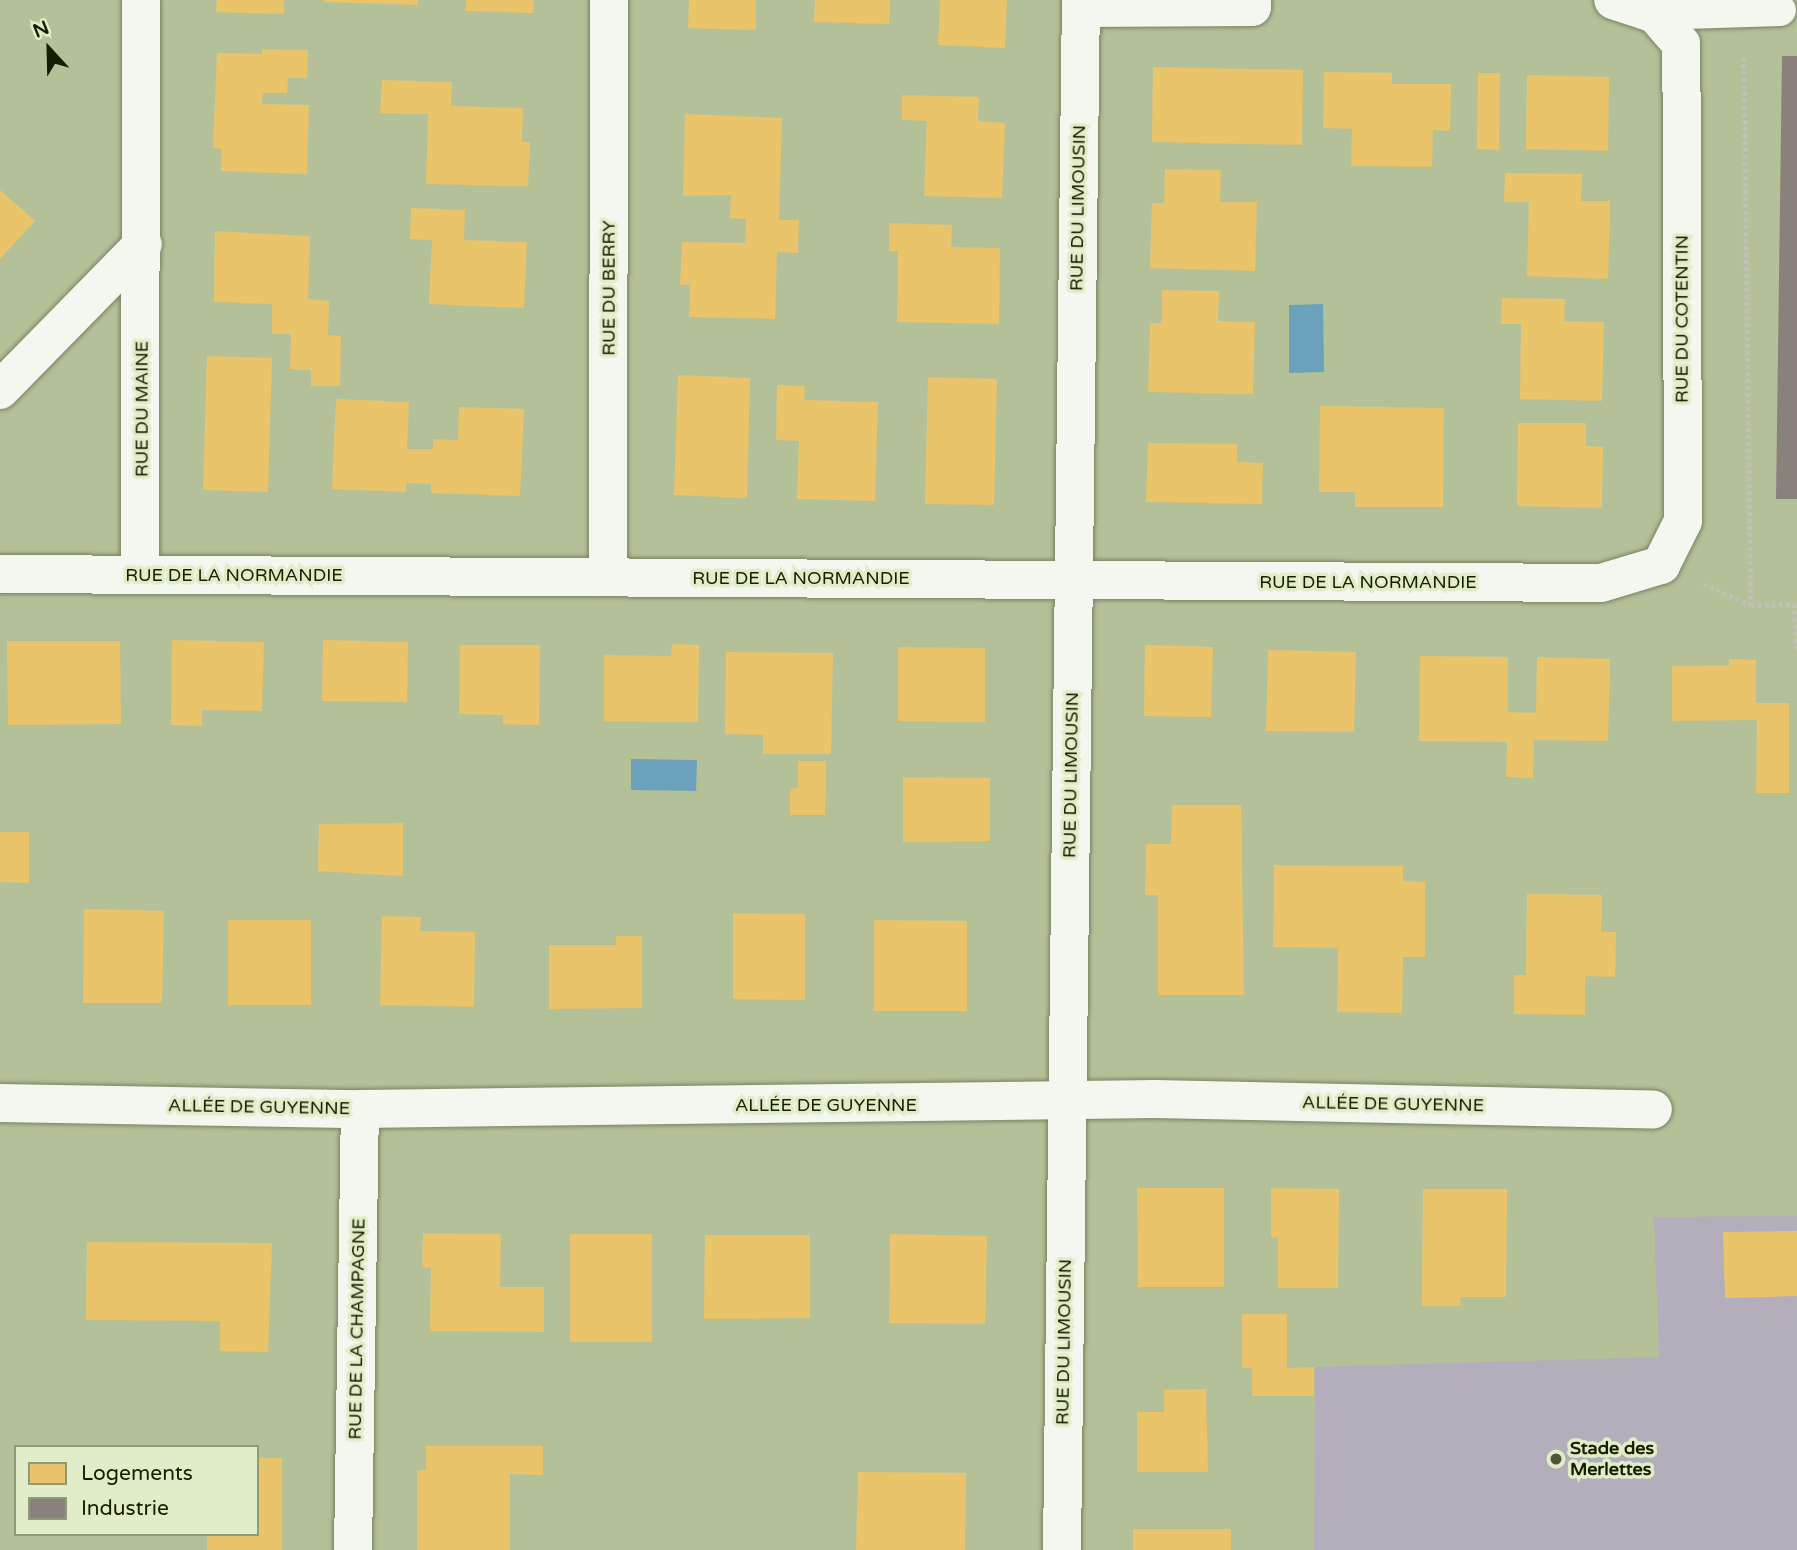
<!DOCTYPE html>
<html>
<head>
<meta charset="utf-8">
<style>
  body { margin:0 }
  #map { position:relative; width:1797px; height:1550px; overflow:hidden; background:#b4c198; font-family:"Varela Round",sans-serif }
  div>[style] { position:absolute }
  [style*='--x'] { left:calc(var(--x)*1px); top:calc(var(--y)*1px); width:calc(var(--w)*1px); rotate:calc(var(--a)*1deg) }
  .green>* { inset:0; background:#b4adbb }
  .water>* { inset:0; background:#6ba1ba }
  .homes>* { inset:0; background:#e9c46a }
  .industry>* { inset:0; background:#8a817c }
  .path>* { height:4.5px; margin-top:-2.25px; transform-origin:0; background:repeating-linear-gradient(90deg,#bec2b6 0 3.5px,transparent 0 7px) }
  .roads { filter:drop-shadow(0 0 2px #798362) drop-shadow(0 0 2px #798362) }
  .lane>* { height:32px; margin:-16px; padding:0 16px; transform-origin:16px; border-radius:16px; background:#f4f6f0 }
  .street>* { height:38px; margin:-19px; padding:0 19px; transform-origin:19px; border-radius:19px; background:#f4f6f0 }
  .dots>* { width:19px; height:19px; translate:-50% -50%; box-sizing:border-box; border:4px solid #e1edc8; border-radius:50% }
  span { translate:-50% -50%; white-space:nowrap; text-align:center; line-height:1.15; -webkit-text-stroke:7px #e1edc8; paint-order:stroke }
  .street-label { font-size:18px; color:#161d01 }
  .poi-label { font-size:18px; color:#161d01; font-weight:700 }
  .left { translate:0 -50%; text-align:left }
  .legend { position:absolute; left:14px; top:1445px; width:245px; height:91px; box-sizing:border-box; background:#e1edc8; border:2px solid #909a78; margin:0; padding:9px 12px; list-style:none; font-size:21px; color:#161d01 }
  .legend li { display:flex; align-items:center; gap:14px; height:35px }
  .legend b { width:35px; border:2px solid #909a78 }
  .north { position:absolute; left:14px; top:14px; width:70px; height:70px; -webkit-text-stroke:5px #e1edc8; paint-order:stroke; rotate:338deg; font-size:19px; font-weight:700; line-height:28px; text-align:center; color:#161d01 }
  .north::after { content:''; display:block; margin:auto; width:24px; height:32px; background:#161d01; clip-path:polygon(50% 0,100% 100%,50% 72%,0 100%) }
</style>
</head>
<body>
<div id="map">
  <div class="green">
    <div style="clip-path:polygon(1797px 1216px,1797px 1550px,1314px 1550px,1315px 1367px,1659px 1357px,1654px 1217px)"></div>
  </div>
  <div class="water">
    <div style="clip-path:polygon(1323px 304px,1324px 372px,1289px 373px,1289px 305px)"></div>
    <div style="clip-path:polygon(631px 759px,697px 760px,696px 791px,631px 790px)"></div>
  </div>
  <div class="homes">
    <div style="clip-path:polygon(217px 0,284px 0,284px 14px,216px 12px)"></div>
    <div style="clip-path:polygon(324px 0,418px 0,418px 5px,324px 2px)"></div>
    <div style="clip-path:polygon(466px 0,534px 0,533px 13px,466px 11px)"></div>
    <div style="clip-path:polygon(689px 0,756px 0,756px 30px,688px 28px)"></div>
    <div style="clip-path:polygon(815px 0,890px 0,889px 24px,814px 22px)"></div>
    <div style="clip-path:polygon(940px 0,1007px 0,1005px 48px,938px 45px)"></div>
    <div style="clip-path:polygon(262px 49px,308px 50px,307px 78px,288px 78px,287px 93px,263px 93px,262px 104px,309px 105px,307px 174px,221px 171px,222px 149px,213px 148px,217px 53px,262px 54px)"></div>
    <div style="clip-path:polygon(1153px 67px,1303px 70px,1302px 145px,1152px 142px)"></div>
    <div style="clip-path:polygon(1324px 72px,1392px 73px,1392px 84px,1451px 84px,1450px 131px,1433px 130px,1432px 167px,1351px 166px,1352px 129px,1323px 128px)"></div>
    <div style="clip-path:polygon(1478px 73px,1500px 73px,1499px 150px,1477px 149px)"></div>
    <div style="clip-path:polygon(1527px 75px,1609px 77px,1608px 151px,1526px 149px)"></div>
    <div style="clip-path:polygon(382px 80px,452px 82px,451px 106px,523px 108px,522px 142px,530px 142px,528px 186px,426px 184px,428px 114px,380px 113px)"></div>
    <div style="clip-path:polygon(902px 95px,979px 97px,978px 121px,1005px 123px,1002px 198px,924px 196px,927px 121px,902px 120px)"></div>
    <div style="clip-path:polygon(685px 114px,782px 118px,779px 220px,799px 220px,798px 253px,777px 252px,775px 319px,689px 317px,690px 284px,680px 285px,682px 242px,745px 243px,746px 219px,730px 218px,731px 195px,683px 196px)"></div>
    <div style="clip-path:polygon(1165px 169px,1221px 170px,1220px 202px,1257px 202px,1255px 271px,1150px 268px,1152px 203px,1164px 203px)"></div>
    <div style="clip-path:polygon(1505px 173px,1582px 174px,1581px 201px,1610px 201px,1608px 279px,1527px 276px,1529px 202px,1504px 202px)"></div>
    <div style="clip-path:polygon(0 190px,35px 221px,0 259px)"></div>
    <div style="clip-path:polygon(411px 208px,465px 210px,464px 240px,527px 242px,524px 308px,429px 304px,432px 240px,410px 239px)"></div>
    <div style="clip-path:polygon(889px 223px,952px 225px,951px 247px,1000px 248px,999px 324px,897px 322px,898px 251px,889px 251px)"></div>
    <div style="clip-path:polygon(215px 231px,310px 236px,308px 299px,329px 301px,328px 335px,341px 336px,340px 386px,311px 386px,311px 370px,290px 369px,291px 334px,272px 334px,272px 304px,214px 302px)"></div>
    <div style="clip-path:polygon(1162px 290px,1219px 291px,1218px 321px,1255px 322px,1253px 394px,1148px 392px,1150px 323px,1162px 323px)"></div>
    <div style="clip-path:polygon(1502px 298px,1565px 299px,1564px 321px,1604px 322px,1602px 401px,1520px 399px,1521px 324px,1501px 324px)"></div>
    <div style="clip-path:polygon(207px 356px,272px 358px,268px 492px,203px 490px)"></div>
    <div style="clip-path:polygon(678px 375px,750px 378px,747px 498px,674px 495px)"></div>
    <div style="clip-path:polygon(928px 377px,997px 379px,994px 505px,925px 504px)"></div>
    <div style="clip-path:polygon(777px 385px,805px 386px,804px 400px,878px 402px,875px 501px,797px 499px,799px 441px,776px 440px)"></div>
    <div style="clip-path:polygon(336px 399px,409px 402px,407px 449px,433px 449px,433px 439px,458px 440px,459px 407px,524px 409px,520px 496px,431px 493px,431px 484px,406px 483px,406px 492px,332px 489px)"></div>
    <div style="clip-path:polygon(1320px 406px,1444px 408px,1443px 507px,1355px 507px,1355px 492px,1319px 492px)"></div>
    <div style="clip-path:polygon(1518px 423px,1586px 423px,1586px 446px,1603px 447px,1602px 508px,1517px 506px)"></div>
    <div style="clip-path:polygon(1148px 443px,1237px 444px,1237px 462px,1263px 463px,1262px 504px,1146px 502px)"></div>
    <div style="clip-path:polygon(172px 640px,264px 642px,262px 711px,202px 710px,202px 726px,171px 725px)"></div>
    <div style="clip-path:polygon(323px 640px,408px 642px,407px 702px,322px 701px)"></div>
    <div style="clip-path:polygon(7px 641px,120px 641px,121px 724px,8px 725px)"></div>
    <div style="clip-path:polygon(672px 644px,699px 645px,698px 722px,604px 721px,604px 655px,671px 656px)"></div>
    <div style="clip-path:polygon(460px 645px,540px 645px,539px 725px,503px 724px,503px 715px,459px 714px)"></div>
    <div style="clip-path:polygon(1145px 645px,1213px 647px,1211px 717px,1144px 716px)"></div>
    <div style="clip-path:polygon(898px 647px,985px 648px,985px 722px,898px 721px)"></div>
    <div style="clip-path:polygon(1268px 650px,1356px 652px,1354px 732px,1266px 731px)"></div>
    <div style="clip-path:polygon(726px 652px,833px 653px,831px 754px,763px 754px,763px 735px,725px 734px)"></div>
    <div style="clip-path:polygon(1420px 656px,1508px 657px,1508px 712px,1536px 713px,1537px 657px,1610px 659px,1608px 741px,1534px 740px,1533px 778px,1506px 777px,1507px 742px,1419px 741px)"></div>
    <div style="clip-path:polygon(1729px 659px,1756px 660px,1756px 703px,1789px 703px,1789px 793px,1756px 793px,1757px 720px,1672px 721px,1672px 666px,1729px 665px)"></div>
    <div style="clip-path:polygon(798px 761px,826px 761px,825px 815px,790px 815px,790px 789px,798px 788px)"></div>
    <div style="clip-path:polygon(903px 777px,990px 778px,990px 841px,903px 842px)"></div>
    <div style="clip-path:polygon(1172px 805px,1241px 805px,1244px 995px,1158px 995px,1158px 895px,1145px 895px,1146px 844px,1171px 844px)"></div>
    <div style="clip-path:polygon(403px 823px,403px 876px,318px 871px,319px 824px)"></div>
    <div style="clip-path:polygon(0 832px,29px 832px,29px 883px,0 882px)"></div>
    <div style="clip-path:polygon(1274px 865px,1403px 866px,1403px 881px,1425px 882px,1425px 957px,1403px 957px,1402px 1013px,1337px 1012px,1338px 948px,1273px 947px)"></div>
    <div style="clip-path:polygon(1527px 894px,1602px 895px,1601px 932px,1616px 932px,1615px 977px,1585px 976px,1585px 1015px,1514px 1014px,1514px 975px,1526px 975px)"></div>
    <div style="clip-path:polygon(84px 909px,164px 911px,162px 1003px,83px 1003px)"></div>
    <div style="clip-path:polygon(733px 913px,805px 914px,805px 1000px,733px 999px)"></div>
    <div style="clip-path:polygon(382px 916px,421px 917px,420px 931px,475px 932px,474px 1007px,380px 1005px)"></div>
    <div style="clip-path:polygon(228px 920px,311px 920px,311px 1005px,228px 1005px)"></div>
    <div style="clip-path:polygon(874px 920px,967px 921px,967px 1011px,874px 1011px)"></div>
    <div style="clip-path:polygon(616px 936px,642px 936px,642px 1008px,549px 1009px,549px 945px,616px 945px)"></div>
    <div style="clip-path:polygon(1137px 1188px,1224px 1188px,1224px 1287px,1138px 1287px)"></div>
    <div style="clip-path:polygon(1271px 1188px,1339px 1189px,1338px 1288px,1278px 1288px,1278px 1238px,1271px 1237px)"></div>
    <div style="clip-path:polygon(1423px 1189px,1507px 1189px,1506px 1297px,1460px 1297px,1461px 1306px,1422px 1306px)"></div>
    <div style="clip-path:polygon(1797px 1231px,1797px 1296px,1725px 1298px,1723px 1232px)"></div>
    <div style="clip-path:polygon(423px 1233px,501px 1234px,500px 1287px,544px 1287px,544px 1332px,430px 1331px,431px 1268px,422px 1267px)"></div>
    <div style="clip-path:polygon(570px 1234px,652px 1234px,652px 1342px,570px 1342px)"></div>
    <div style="clip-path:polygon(890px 1234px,987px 1236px,985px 1324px,889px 1323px)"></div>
    <div style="clip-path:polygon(705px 1235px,810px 1235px,810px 1318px,704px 1319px)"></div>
    <div style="clip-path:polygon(87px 1242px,272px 1243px,268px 1352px,220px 1351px,220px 1321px,86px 1320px)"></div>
    <div style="clip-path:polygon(1242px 1314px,1287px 1314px,1287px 1368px,1314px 1367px,1314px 1396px,1252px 1396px,1252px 1368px,1242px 1368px)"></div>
    <div style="clip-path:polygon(1206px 1389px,1208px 1472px,1137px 1472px,1137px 1412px,1164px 1412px,1164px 1390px)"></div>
    <div style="clip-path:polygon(426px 1446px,543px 1446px,543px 1475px,510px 1474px,510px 1550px,417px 1550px,417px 1471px,426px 1470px)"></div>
    <div style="clip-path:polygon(257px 1458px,282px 1458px,282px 1550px,207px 1550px,207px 1534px,257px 1534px)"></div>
    <div style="clip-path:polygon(858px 1472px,966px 1473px,965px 1550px,856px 1550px)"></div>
    <div style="clip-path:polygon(1133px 1529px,1231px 1529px,1231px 1550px,1133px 1550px)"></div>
  </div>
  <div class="industry">
    <div style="clip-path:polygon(1782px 56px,1797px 56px,1797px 499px,1776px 499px)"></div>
  </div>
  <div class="path">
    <div style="--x:1744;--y:57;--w:548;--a:89.27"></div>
    <div style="--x:1751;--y:605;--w:44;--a:-1.3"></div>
    <div style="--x:1795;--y:604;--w:47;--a:87.6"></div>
    <div style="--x:1704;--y:584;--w:51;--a:24.1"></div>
  </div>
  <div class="roads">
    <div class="lane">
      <div style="--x:1655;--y:14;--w:125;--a:-1.8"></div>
    </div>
    <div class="street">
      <div style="--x:1081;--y:8;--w:171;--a:-0.3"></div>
      <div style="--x:1252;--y:7;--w:7;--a:-90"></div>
      <div style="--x:0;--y:390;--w:204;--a:-45.6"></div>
      <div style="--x:0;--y:574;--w:1601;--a:0.32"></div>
      <div style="--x:1601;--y:583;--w:63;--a:-16.7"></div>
      <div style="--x:1661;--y:565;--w:49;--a:-63.4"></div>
      <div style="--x:1683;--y:521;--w:477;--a:-90.2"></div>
      <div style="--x:1681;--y:44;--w:40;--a:-131"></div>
      <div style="--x:1655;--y:14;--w:44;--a:-161.6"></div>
      <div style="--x:140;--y:574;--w:574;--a:-89.9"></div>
      <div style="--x:608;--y:577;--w:577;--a:-89.9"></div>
      <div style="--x:0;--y:1103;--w:360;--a:1"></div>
      <div style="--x:360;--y:1109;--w:795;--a:-0.72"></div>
      <div style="--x:1155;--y:1099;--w:498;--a:1.2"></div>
      <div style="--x:353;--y:1550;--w:441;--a:-89.1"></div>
      <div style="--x:1062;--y:1550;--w:1550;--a:-89.3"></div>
    </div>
  </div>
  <div class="dots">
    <div style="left:1556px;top:1459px;background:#4d5636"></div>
  </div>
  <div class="street-label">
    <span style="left:1078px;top:208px;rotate:-89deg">RUE DU LIMOUSIN</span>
    <span style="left:609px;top:288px;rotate:-90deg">RUE DU BERRY</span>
    <span style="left:1682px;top:319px;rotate:-90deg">RUE DU COTENTIN</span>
    <span style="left:142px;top:409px;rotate:-90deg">RUE DU MAINE</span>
    <span style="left:234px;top:575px">RUE DE LA NORMANDIE</span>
    <span style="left:801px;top:578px">RUE DE LA NORMANDIE</span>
    <span style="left:1368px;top:582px">RUE DE LA NORMANDIE</span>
    <span style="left:1071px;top:775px;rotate:-89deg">RUE DU LIMOUSIN</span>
    <span style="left:1393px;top:1104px;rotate:1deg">ALLÉE DE GUYENNE</span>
    <span style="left:826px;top:1105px">ALLÉE DE GUYENNE</span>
    <span style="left:259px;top:1107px;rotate:1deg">ALLÉE DE GUYENNE</span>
    <span style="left:357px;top:1329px;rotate:-89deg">RUE DE LA CHAMPAGNE</span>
    <span style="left:1064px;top:1342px;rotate:-89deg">RUE DU LIMOUSIN</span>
  </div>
  <div class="poi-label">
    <span class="left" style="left:1570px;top:1459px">Stade des<br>Merlettes</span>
  </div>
  <ul class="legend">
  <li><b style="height:19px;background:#e9c46a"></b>Logements</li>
  <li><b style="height:19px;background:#8a817c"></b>Industrie</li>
  </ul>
  <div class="north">N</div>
</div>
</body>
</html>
